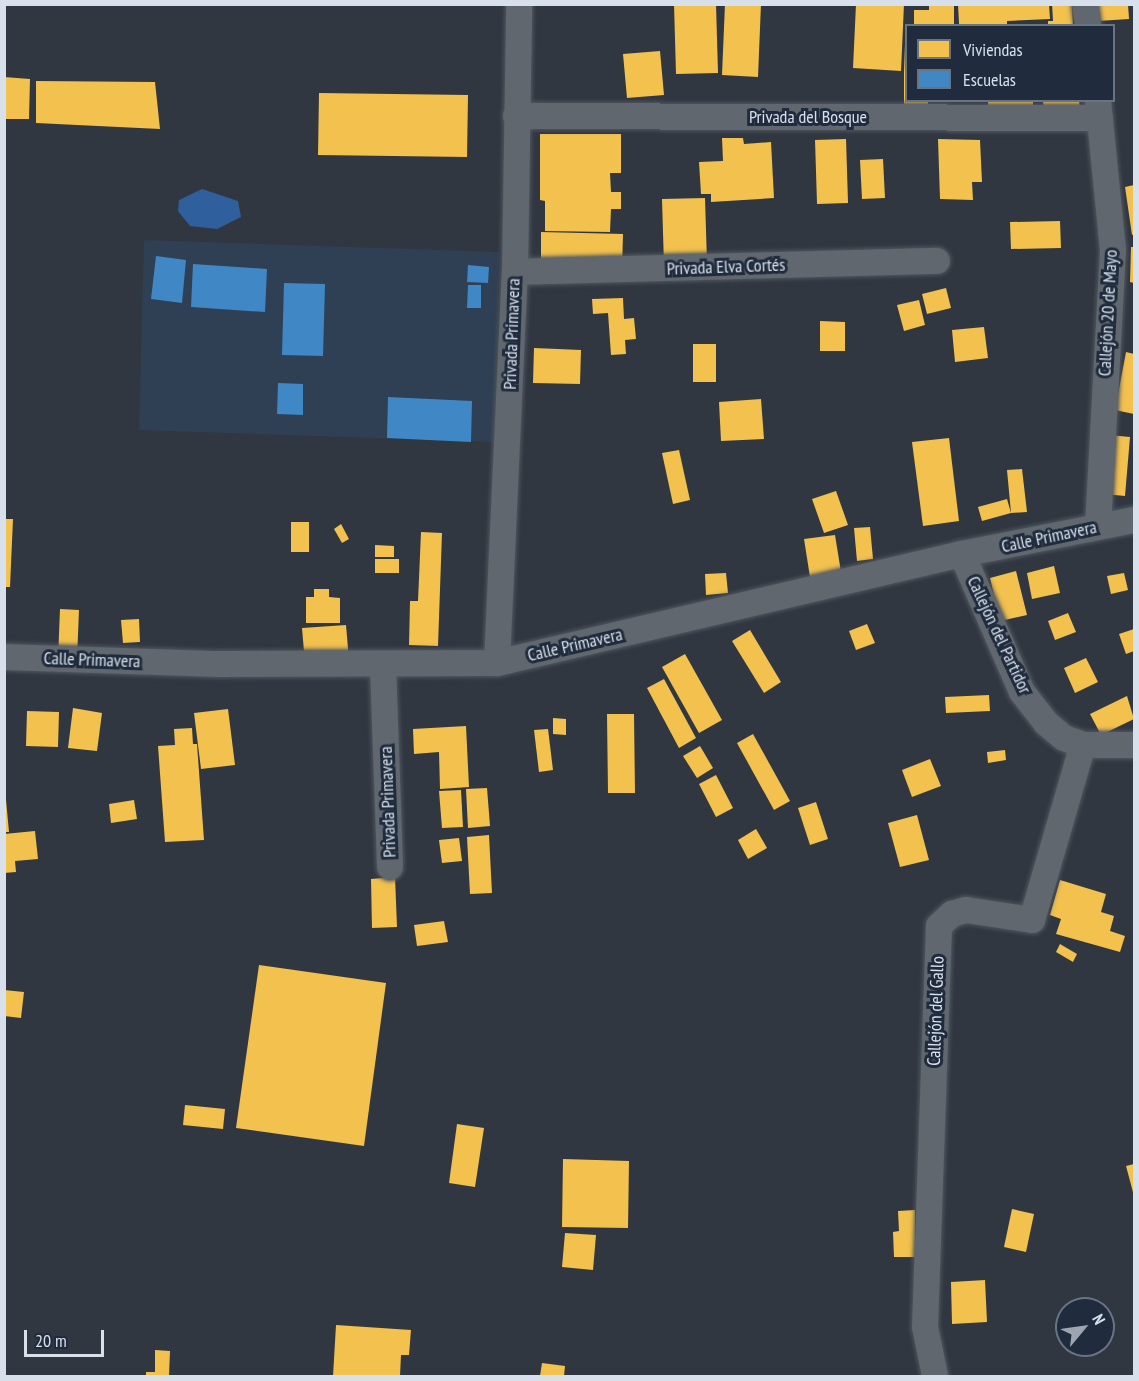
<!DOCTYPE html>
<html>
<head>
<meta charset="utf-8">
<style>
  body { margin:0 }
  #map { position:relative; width:1139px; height:1381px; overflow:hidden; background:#303741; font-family:"PT Sans Narrow",sans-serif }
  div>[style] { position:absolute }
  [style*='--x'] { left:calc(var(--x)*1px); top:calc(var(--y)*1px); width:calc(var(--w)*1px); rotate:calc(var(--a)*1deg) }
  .built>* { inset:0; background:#2f3f54 }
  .water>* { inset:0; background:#305f9d }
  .homes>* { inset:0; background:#f2c14e }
  .schools>* { inset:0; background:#3f88c5 }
  .roads { filter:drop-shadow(0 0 2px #4f565e) drop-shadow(0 0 2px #4f565e) }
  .minor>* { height:26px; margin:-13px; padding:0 13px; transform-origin:13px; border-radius:13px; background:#60676e }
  span { translate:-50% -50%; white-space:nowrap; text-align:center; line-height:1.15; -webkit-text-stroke:6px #202c3d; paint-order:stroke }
  .street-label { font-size:18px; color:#d7e0eb }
  .frame { position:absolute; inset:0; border:6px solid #d7e0eb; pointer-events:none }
  .legend { position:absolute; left:905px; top:24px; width:210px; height:78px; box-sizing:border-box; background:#202c3d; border:2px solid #697483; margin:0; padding:8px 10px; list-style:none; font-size:18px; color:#d7e0eb }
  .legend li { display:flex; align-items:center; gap:12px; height:30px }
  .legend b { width:30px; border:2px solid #697483 }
  .north { position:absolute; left:1055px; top:1297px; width:60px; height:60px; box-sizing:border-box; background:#202c3d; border:2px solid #697483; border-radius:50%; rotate:61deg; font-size:16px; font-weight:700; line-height:24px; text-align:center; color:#d7e0eb }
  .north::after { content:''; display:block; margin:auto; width:21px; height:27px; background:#9da5b0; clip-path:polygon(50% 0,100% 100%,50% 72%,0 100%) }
  .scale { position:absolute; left:24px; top:1330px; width:80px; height:27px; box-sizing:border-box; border:3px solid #d7e0eb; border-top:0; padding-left:8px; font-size:18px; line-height:21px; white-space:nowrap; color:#d7e0eb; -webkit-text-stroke:4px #202c3d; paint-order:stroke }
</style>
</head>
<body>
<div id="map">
  <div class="built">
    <div style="clip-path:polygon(144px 240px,499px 252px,494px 442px,139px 430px)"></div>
  </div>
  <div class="water">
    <div style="clip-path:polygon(202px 189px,238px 201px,241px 217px,217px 229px,190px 226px,178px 211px,179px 200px)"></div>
  </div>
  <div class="homes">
    <div style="clip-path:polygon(674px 4px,716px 4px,718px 73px,676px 74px)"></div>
    <div style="clip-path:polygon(725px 4px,761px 4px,758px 77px,722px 75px)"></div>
    <div style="clip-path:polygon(856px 4px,904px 4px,901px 71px,853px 68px)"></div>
    <div style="clip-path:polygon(929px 4px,954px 4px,954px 26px,914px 25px,914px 10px,929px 10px)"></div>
    <div style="clip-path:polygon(958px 4px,1049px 4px,1050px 19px,1007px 21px,1007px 26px,959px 24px)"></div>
    <div style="clip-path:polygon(1052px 4px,1072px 4px,1073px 26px,1048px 26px,1048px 21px,1053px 21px)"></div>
    <div style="clip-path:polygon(1097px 4px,1128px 4px,1129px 19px,1098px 21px)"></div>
    <div style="clip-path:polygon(904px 44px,906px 100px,928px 100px,928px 108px,904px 108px)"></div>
    <div style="clip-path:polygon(660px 51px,664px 95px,627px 98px,623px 54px)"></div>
    <div style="clip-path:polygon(4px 77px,30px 79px,29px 119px,4px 119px)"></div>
    <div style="clip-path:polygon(36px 81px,155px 82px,160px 129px,36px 123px)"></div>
    <div style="clip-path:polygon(319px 93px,468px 95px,467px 157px,318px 155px)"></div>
    <div style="clip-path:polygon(988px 100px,1033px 100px,1033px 113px,989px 115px)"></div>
    <div style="clip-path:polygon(1043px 100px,1079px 100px,1080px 110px,1044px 111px)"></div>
    <div style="clip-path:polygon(540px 134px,621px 134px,621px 173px,610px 173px,611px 192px,621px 192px,621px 209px,611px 209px,610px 232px,545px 231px,545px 201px,540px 200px)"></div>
    <div style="clip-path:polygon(722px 138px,743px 138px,744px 144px,771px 142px,774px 198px,711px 202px,711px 194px,701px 194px,699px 162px,723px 161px)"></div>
    <div style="clip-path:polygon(846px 139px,848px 203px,817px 204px,815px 140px)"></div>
    <div style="clip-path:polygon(938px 139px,980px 140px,982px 182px,972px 182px,973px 200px,940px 199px)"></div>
    <div style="clip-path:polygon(883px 159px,885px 198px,862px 199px,860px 160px)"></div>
    <div style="clip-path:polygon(1134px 185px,1134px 234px,1132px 235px,1125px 187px)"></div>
    <div style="clip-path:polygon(705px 198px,707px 263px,664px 265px,662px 199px)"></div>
    <div style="clip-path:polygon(1060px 221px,1061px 248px,1011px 249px,1010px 222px)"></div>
    <div style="clip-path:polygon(541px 232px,623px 234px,622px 269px,541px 269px)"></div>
    <div style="clip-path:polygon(1131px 247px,1134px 247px,1134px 283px,1130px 282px)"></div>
    <div style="clip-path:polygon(946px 288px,951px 308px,927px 314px,922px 294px)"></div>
    <div style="clip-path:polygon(623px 298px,624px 319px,634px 318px,636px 339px,625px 340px,626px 354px,611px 355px,608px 313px,593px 314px,592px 299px)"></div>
    <div style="clip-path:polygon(919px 300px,925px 325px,904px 331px,897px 305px)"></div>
    <div style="clip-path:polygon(820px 321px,845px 322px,845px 351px,820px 351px)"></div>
    <div style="clip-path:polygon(984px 327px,988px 358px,955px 362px,952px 330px)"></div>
    <div style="clip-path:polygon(693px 344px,716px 344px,716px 382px,693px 382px)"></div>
    <div style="clip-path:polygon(534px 348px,581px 350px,580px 384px,533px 383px)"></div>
    <div style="clip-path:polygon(1126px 352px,1134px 354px,1134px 414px,1115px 410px)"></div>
    <div style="clip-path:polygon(761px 399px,764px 439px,721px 441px,719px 402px)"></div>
    <div style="clip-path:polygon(1109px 435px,1130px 437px,1125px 496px,1104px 494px)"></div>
    <div style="clip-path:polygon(949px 438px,959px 521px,923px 526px,912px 442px)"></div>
    <div style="clip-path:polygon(679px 450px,690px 500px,673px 504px,662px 453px)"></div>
    <div style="clip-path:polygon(1022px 469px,1027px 512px,1011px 513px,1007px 470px)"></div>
    <div style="clip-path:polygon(836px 491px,848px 525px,824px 533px,812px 499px)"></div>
    <div style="clip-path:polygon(1007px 499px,1011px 513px,982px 521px,978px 507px)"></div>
    <div style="clip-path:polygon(4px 519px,13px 519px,10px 587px,4px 587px)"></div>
    <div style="clip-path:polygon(291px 522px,309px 522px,309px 552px,291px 552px)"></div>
    <div style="clip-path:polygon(341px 524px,349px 539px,342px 543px,334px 529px)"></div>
    <div style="clip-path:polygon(870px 527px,873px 559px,857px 561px,854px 528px)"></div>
    <div style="clip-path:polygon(421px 532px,442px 533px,438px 646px,409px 645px,410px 601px,418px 601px)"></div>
    <div style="clip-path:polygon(835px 535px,841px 572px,810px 577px,804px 539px)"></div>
    <div style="clip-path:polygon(375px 545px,394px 546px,394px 557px,375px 557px)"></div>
    <div style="clip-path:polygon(375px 559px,399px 559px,399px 573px,375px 573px)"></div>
    <div style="clip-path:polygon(1054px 566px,1060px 593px,1032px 599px,1027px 573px)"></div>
    <div style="clip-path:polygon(1016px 571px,1027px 615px,1000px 621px,990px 578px)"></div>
    <div style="clip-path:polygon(726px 573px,728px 593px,706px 595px,705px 574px)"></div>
    <div style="clip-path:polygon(1124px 573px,1128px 590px,1111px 594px,1107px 576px)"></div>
    <div style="clip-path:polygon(314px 589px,329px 589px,329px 597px,340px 598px,340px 623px,306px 623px,306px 597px,314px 597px)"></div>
    <div style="clip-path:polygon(60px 609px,79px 610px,77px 659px,58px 659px)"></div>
    <div style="clip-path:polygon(1068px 613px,1076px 632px,1055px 640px,1048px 621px)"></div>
    <div style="clip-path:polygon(139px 619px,140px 642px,123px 643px,121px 620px)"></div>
    <div style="clip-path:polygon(867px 624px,875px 643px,856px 650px,849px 631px)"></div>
    <div style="clip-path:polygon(346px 625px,349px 660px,305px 663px,302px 628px)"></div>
    <div style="clip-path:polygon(1134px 629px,1134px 651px,1126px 654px,1119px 634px)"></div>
    <div style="clip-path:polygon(750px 630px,781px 682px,764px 693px,732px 641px)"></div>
    <div style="clip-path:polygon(685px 654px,722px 720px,699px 733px,662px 667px)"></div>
    <div style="clip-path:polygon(1086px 658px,1098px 682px,1075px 693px,1064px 668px)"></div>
    <div style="clip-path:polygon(664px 679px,696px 738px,679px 748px,647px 688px)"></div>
    <div style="clip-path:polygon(989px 695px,990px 711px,946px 713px,945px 697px)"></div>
    <div style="clip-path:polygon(1127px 696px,1134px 719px,1101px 735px,1090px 714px)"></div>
    <div style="clip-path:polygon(73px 708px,102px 713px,97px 751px,68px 748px)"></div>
    <div style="clip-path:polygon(228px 709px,235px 765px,201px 769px,194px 713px)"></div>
    <div style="clip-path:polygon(27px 711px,59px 712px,58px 747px,26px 746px)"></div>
    <div style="clip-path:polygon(607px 714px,634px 714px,635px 793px,608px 793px)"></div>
    <div style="clip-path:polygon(553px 718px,566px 719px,566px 735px,553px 734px)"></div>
    <div style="clip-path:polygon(466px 726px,469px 787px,440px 789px,439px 752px,414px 754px,413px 729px)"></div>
    <div style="clip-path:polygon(192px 728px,193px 744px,197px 744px,204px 840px,165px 842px,158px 746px,175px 745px,174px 729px)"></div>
    <div style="clip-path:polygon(548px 729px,553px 770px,539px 772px,534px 730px)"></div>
    <div style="clip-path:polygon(753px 734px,790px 801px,774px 810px,737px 743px)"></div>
    <div style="clip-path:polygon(700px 746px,713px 768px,697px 778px,683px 756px)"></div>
    <div style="clip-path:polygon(1005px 750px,1006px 760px,988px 763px,987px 752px)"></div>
    <div style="clip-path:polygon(930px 759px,941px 786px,912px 797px,902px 770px)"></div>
    <div style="clip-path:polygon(716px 775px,733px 808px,716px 817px,699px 784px)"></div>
    <div style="clip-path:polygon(487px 788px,490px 826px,468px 828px,466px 789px)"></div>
    <div style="clip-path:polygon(5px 789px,9px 832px,5px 832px)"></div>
    <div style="clip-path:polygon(461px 790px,463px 827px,442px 828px,439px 791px)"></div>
    <div style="clip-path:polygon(134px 800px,137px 819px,111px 823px,109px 804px)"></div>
    <div style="clip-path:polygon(816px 802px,828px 839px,810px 845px,798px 808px)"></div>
    <div style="clip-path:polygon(917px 815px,929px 860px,900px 867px,888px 823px)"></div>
    <div style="clip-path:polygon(756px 829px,767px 848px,748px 859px,738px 840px)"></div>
    <div style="clip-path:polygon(35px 831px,38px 859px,15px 861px,16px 872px,4px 873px,4px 834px)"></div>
    <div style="clip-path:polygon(489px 835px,492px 893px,470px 894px,467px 837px)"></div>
    <div style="clip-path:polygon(459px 838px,462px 861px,442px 863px,439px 840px)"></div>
    <div style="clip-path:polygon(395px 877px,397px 927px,372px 928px,371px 879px)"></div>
    <div style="clip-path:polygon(1060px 880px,1106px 894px,1101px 912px,1114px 916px,1110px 931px,1125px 936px,1120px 952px,1056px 934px,1061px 919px,1050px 915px)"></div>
    <div style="clip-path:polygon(444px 921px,448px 942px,417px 946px,414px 925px)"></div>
    <div style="clip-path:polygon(1060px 944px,1077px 954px,1073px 962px,1056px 952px)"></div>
    <div style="clip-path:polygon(259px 965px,386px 983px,364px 1146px,236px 1128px)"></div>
    <div style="clip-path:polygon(4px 990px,24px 992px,21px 1018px,4px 1016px)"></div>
    <div style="clip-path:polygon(185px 1105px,225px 1109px,223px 1129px,183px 1125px)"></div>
    <div style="clip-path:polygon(457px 1124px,484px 1128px,475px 1187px,449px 1183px)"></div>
    <div style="clip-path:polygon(563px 1159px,629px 1161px,628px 1228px,562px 1227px)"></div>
    <div style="clip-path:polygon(1134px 1164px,1134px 1196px,1126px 1166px)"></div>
    <div style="clip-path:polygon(1012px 1209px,1034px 1214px,1026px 1252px,1004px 1247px)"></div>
    <div style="clip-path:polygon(915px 1210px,915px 1257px,894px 1257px,893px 1232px,899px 1231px,898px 1211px)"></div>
    <div style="clip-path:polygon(565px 1233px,596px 1235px,593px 1270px,562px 1267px)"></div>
    <div style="clip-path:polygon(985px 1280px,987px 1322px,952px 1324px,951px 1282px)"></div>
    <div style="clip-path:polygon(336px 1325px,411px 1330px,409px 1355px,401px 1355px,400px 1376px,333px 1376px)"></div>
    <div style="clip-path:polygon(155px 1350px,170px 1351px,169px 1376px,146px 1376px,146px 1372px,155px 1372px)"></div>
    <div style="clip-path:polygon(542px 1363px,565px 1366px,564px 1376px,540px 1376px)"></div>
  </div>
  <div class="schools">
    <div style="clip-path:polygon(156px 256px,186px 260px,182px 303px,151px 299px)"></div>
    <div style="clip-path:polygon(193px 264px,267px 269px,265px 312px,191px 307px)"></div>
    <div style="clip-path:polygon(468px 265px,489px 267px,488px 283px,467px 282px)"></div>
    <div style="clip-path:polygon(284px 283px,325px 284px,323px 356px,282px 355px)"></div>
    <div style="clip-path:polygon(468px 285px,481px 285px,481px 308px,467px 308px)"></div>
    <div style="clip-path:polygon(278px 383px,303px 384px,303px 415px,277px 414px)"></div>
    <div style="clip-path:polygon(388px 397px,472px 401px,471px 442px,387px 438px)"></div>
  </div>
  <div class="roads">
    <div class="minor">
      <div style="--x:1085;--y:4;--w:22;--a:82"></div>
      <div style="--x:1098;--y:100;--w:151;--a:84.3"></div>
      <div style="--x:1113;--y:250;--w:276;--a:93.1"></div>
      <div style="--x:516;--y:116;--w:584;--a:0.2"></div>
      <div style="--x:515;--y:272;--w:422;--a:-1.5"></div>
      <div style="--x:962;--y:554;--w:150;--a:66.5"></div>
      <div style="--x:1022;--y:692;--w:39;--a:52"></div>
      <div style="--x:1046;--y:723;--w:23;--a:40"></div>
      <div style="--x:1064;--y:738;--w:20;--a:20"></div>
      <div style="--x:1083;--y:745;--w:51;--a:0"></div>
      <div style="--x:4;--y:657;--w:215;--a:1.9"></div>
      <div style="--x:219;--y:664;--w:278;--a:-0.2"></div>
      <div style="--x:497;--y:663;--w:478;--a:-13.2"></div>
      <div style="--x:962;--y:554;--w:175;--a:-11.2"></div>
      <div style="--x:497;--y:663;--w:391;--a:-87.4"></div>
      <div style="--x:515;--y:272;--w:268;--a:-89.1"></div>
      <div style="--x:383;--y:665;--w:202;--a:88"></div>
      <div style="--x:935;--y:1376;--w:50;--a:-101.5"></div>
      <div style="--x:925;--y:1327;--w:401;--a:-88"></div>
      <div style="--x:939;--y:926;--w:18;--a:-43"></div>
      <div style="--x:952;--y:914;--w:15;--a:-16"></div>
      <div style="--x:966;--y:910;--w:67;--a:8.6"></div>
      <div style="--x:1032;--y:920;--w:182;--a:-73.8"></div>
    </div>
  </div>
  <div class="street-label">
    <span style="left:808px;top:117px">Privada del Bosque</span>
    <span style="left:726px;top:267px;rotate:-2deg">Privada Elva Cortés</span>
    <span style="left:1108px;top:313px;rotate:-87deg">Callejón 20 de Mayo</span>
    <span style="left:512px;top:334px;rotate:-88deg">Privada Primavera</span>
    <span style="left:1049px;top:537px;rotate:-12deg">Calle Primavera</span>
    <span style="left:999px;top:635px;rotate:65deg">Callejón del Partidor</span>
    <span style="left:575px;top:645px;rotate:-13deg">Calle Primavera</span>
    <span style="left:92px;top:660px;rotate:2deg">Calle Primavera</span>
    <span style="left:388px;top:802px;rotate:-92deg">Privada Primavera</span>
    <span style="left:936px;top:1011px;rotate:-88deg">Callejón del Gallo</span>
  </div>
  <div class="frame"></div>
  <ul class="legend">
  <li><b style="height:16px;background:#f2c14e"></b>Viviendas</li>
  <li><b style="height:16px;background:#3f88c5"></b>Escuelas</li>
  </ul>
  <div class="north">N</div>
  <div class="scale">20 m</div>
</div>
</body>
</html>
